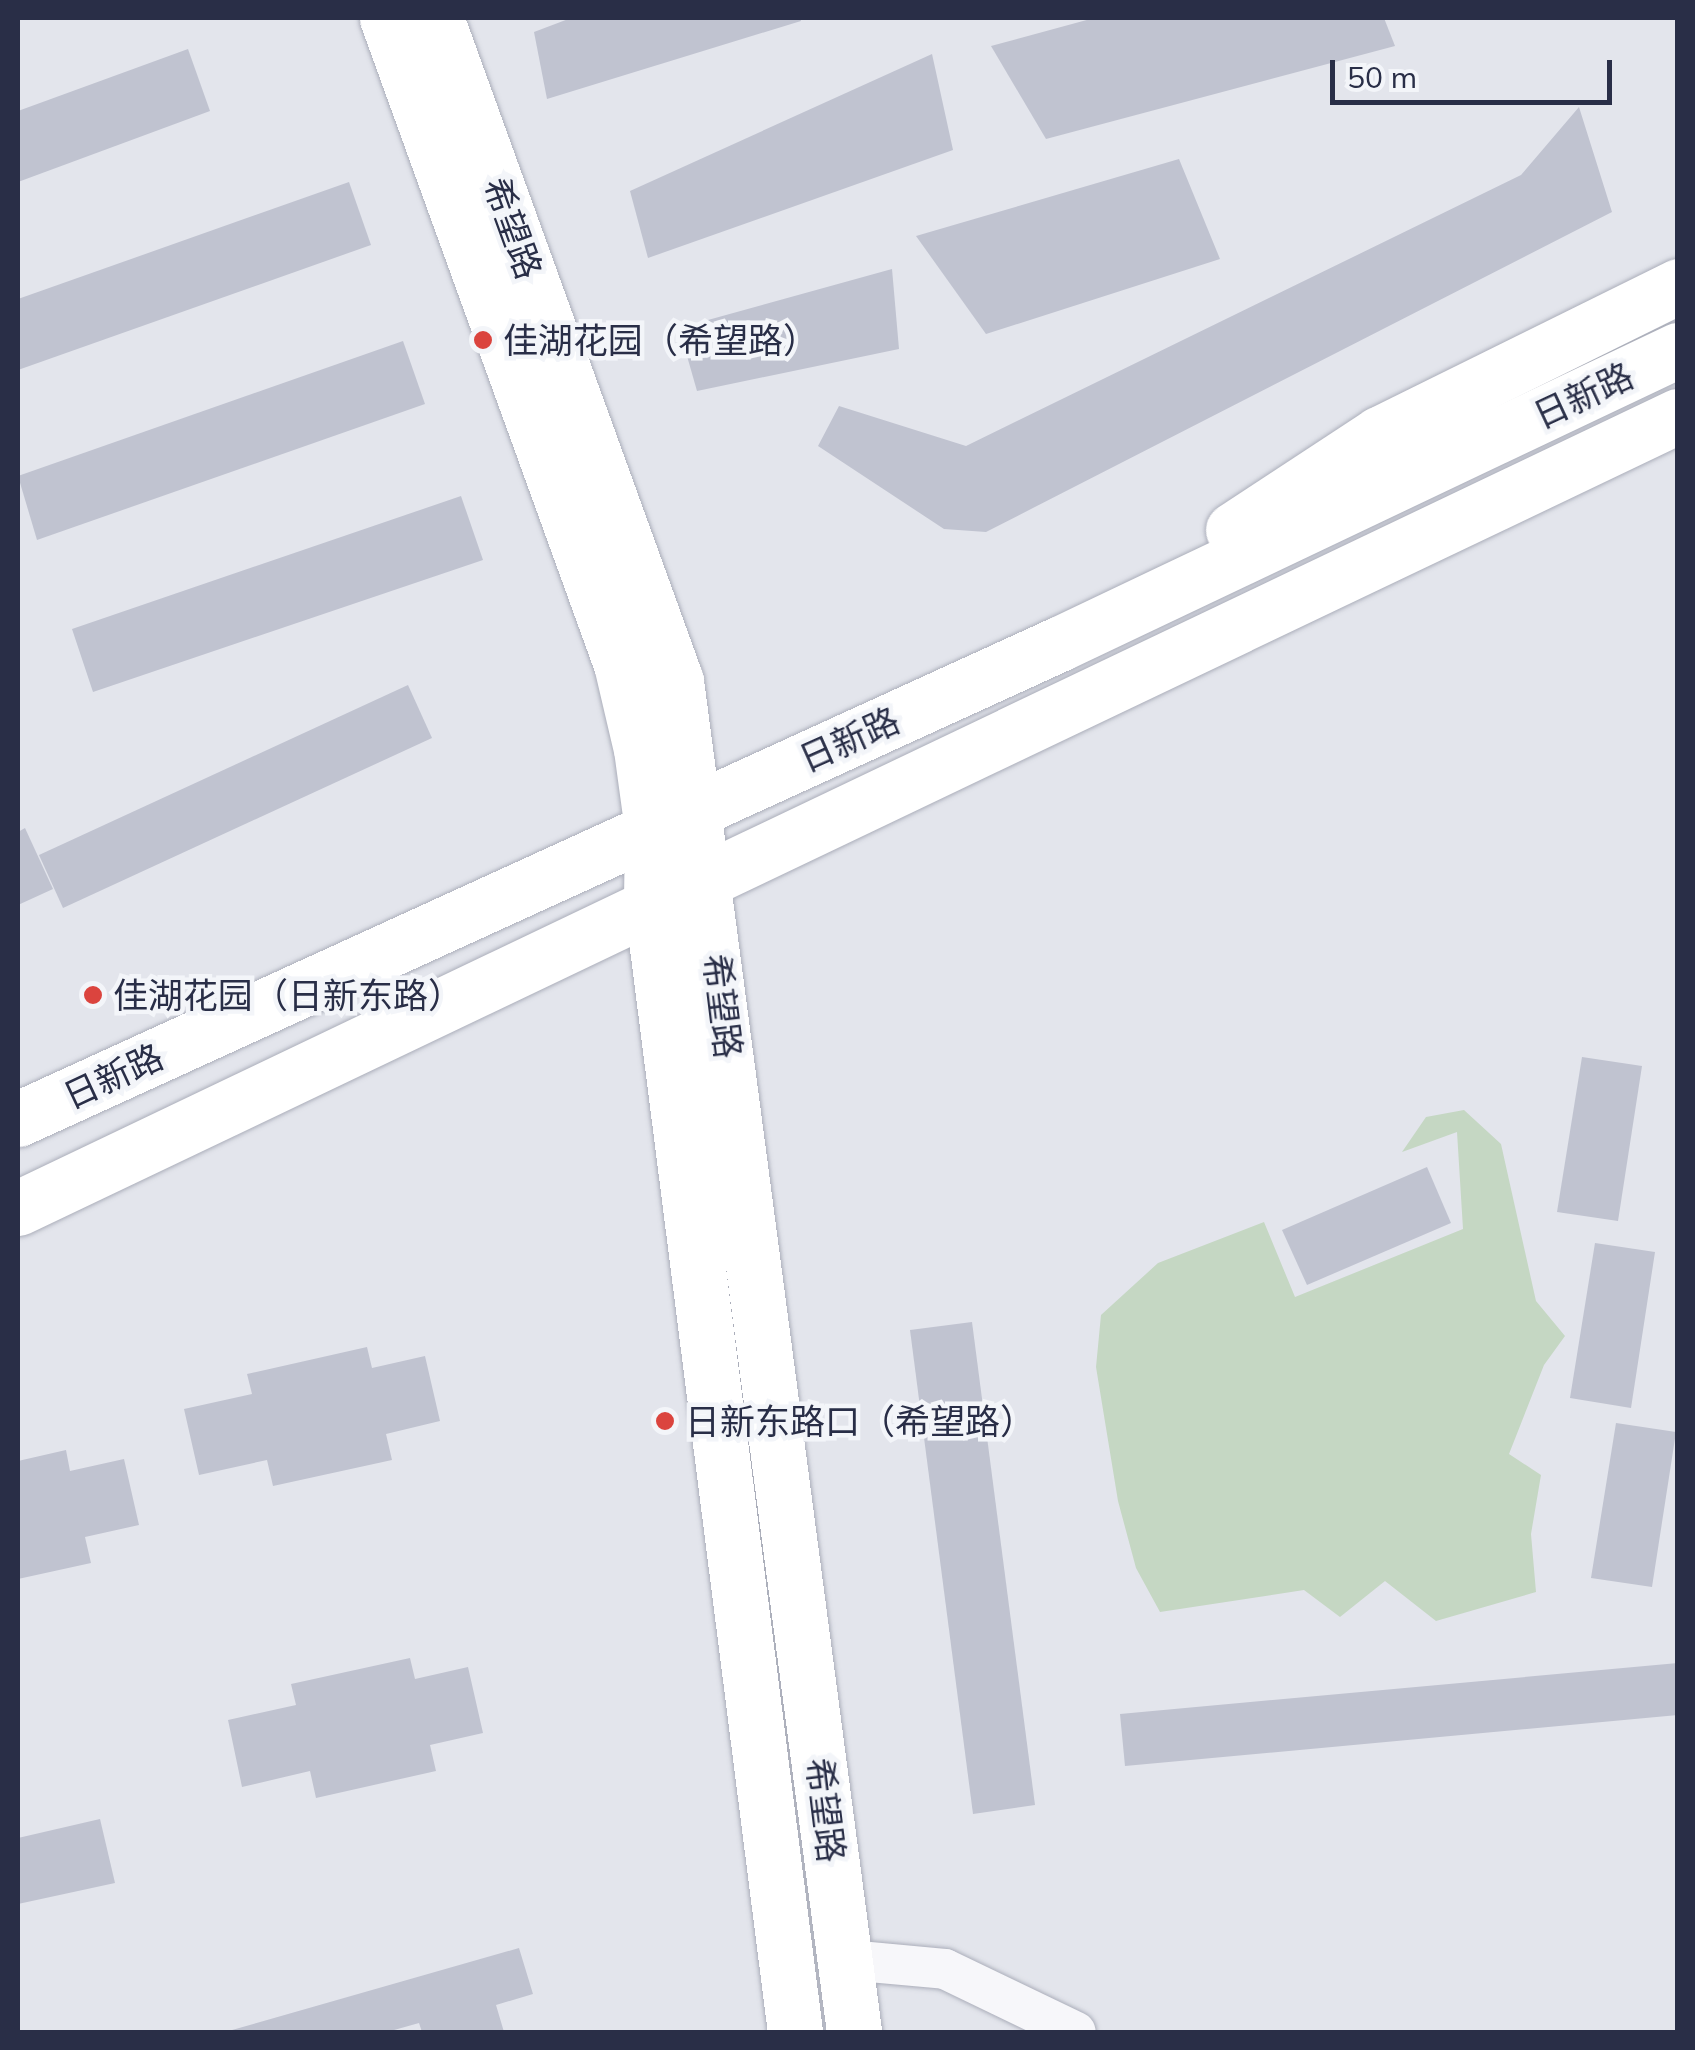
<!DOCTYPE html>
<html>
<head>
<meta charset="utf-8">
<style>
  body { margin:0 }
  #map { position:relative; width:1695px; height:2050px; overflow:hidden; background:#e3e5ec; font-family:Mulish,"Noto Sans SC",sans-serif }
  div>[style] { position:absolute }
  [style*='--x'] { left:calc(var(--x)*1px); top:calc(var(--y)*1px); width:calc(var(--w)*1px); rotate:calc(var(--a)*1deg) }
  .green>* { inset:0; background:#c5d7c3 }
  .building>* { inset:0; background:#c0c3d0 }
  .roads { filter:drop-shadow(0 0 2px #abaeba) drop-shadow(0 0 2px #abaeba) }
  .street>* { height:40px; margin:-20px; padding:0 20px; transform-origin:20px; border-radius:20px; background:#f7f7fa }
  .secondary>* { height:55px; margin:-27.5px; padding:0 27.5px; transform-origin:27.5px; border-radius:27.5px; background:#fff }
  .dots>* { width:28px; height:28px; translate:-50% -50%; box-sizing:border-box; border:5px solid #f3f5f9; border-radius:50% }
  span { translate:-50% -50%; white-space:nowrap; text-align:center; line-height:1.15; -webkit-text-stroke:9px #f3f5f9; paint-order:stroke }
  .street-label { font-size:35px; color:#292e47 }
  .poi-label { font-size:35px; color:#292e47 }
  .left { translate:0 -50%; text-align:left }
  .frame { position:absolute; inset:0; border:20px solid #292e47; pointer-events:none }
  .scale { position:absolute; left:1330px; top:60px; width:282px; height:45px; box-sizing:border-box; border:5px solid #292e47; border-top:0; padding-left:12px; font-size:30px; line-height:35px; white-space:nowrap; color:#292e47; -webkit-text-stroke:8px #f3f5f9; paint-order:stroke }
</style>
</head>
<body>
<div id="map">
  <div class="green">
    <div style="clip-path:polygon(1464px 1110px,1501px 1144px,1536px 1301px,1565px 1336px,1544px 1365px,1509px 1454px,1541px 1475px,1531px 1534px,1536px 1592px,1436px 1621px,1385px 1581px,1340px 1617px,1304px 1590px,1160px 1612px,1136px 1568px,1118px 1501px,1096px 1367px,1101px 1315px,1158px 1263px,1264px 1222px,1295px 1297px,1463px 1229px,1457px 1132px,1402px 1152px,1426px 1117px)"></div>
  </div>
  <div class="building">
    <div style="clip-path:polygon(571px 18px,800px 18px,801px 21px,547px 99px,534px 32px)"></div>
    <div style="clip-path:polygon(1094px 18px,1384px 18px,1395px 46px,1046px 139px,991px 46px)"></div>
    <div style="clip-path:polygon(188px 49px,210px 111px,18px 182px,18px 111px)"></div>
    <div style="clip-path:polygon(932px 54px,953px 150px,648px 258px,630px 191px)"></div>
    <div style="clip-path:polygon(1579px 107px,1612px 212px,986px 532px,944px 529px,818px 446px,839px 406px,966px 446px,1521px 175px)"></div>
    <div style="clip-path:polygon(1179px 159px,1220px 259px,986px 334px,916px 236px)"></div>
    <div style="clip-path:polygon(349px 182px,371px 245px,18px 370px,18px 299px)"></div>
    <div style="clip-path:polygon(892px 269px,899px 349px,697px 391px,679px 328px)"></div>
    <div style="clip-path:polygon(403px 341px,425px 404px,37px 540px,18px 476px)"></div>
    <div style="clip-path:polygon(461px 496px,483px 560px,93px 692px,72px 629px)"></div>
    <div style="clip-path:polygon(408px 685px,432px 738px,63px 908px,39px 855px)"></div>
    <div style="clip-path:polygon(25px 828px,53px 889px,18px 905px,18px 832px)"></div>
    <div style="clip-path:polygon(1582px 1057px,1642px 1066px,1618px 1221px,1557px 1212px)"></div>
    <div style="clip-path:polygon(1427px 1167px,1451px 1223px,1307px 1285px,1282px 1230px)"></div>
    <div style="clip-path:polygon(1595px 1243px,1655px 1252px,1631px 1408px,1570px 1398px)"></div>
    <div style="clip-path:polygon(972px 1322px,1035px 1805px,973px 1814px,910px 1330px)"></div>
    <div style="clip-path:polygon(367px 1347px,372px 1368px,425px 1356px,440px 1421px,386px 1434px,392px 1460px,273px 1486px,267px 1460px,199px 1475px,184px 1409px,252px 1394px,247px 1374px)"></div>
    <div style="clip-path:polygon(1616px 1423px,1676px 1432px,1652px 1587px,1591px 1578px)"></div>
    <div style="clip-path:polygon(66px 1450px,70px 1471px,124px 1459px,139px 1525px,85px 1537px,91px 1563px,18px 1579px,18px 1461px)"></div>
    <div style="clip-path:polygon(410px 1658px,415px 1679px,468px 1667px,483px 1733px,430px 1745px,436px 1771px,316px 1798px,310px 1771px,242px 1787px,228px 1720px,296px 1705px,291px 1684px)"></div>
    <div style="clip-path:polygon(1678px 1663px,1678px 1715px,1125px 1766px,1120px 1714px)"></div>
    <div style="clip-path:polygon(100px 1819px,115px 1883px,18px 1904px,18px 1838px)"></div>
    <div style="clip-path:polygon(519px 1948px,533px 1994px,496px 2005px,504px 2032px,422px 2032px,419px 2023px,387px 2032px,225px 2032px)"></div>
  </div>
  <div class="roads">
    <div class="street">
      <div style="--x:848;--y:1960;--w:97;--a:5.3"></div>
      <div style="--x:945;--y:1969;--w:145;--a:25.7"></div>
    </div>
    <div class="secondary">
      <div style="--x:387;--y:18;--w:687;--a:70.09"></div>
      <div style="--x:621;--y:664;--w:87;--a:76.8"></div>
      <div style="--x:641;--y:749;--w:81;--a:82.2"></div>
      <div style="--x:652;--y:829;--w:71;--a:90.8"></div>
      <div style="--x:651;--y:900;--w:1141;--a:82.75"></div>
      <div style="--x:436;--y:18;--w:705;--a:70.1"></div>
      <div style="--x:676;--y:681;--w:1363;--a:82.49"></div>
      <div style="--x:1233;--y:530;--w:175;--a:-33.3"></div>
      <div style="--x:1379;--y:434;--w:334;--a:-26.3"></div>
      <div style="--x:18;--y:1119;--w:1144;--a:-24.53"></div>
      <div style="--x:1059;--y:644;--w:685;--a:-25.41"></div>
      <div style="--x:18;--y:1208;--w:1839;--a:-25.51"></div>
    </div>
  </div>
  <div class="dots">
    <div style="left:483px;top:340px;background:#db443e"></div>
    <div style="left:93px;top:995px;background:#db443e"></div>
    <div style="left:665px;top:1421px;background:#db443e"></div>
  </div>
  <div class="street-label">
    <span style="left:513px;top:228px;rotate:70deg">希望路</span>
    <span style="left:1583px;top:395px;rotate:-25deg">日新路</span>
    <span style="left:849px;top:739px;rotate:-24deg">日新路</span>
    <span style="left:723px;top:1006px;rotate:83deg">希望路</span>
    <span style="left:113px;top:1076px;rotate:-25deg">日新路</span>
    <span style="left:826px;top:1810px;rotate:83deg">希望路</span>
  </div>
  <div class="poi-label">
    <span class="left" style="left:503px;top:340px">佳湖花园（希望路）</span>
    <span class="left" style="left:113px;top:995px">佳湖花园（日新东路）</span>
    <span class="left" style="left:685px;top:1421px">日新东路口（希望路）</span>
  </div>
  <div class="frame"></div>
  <div class="scale">50 m</div>
</div>
</body>
</html>
